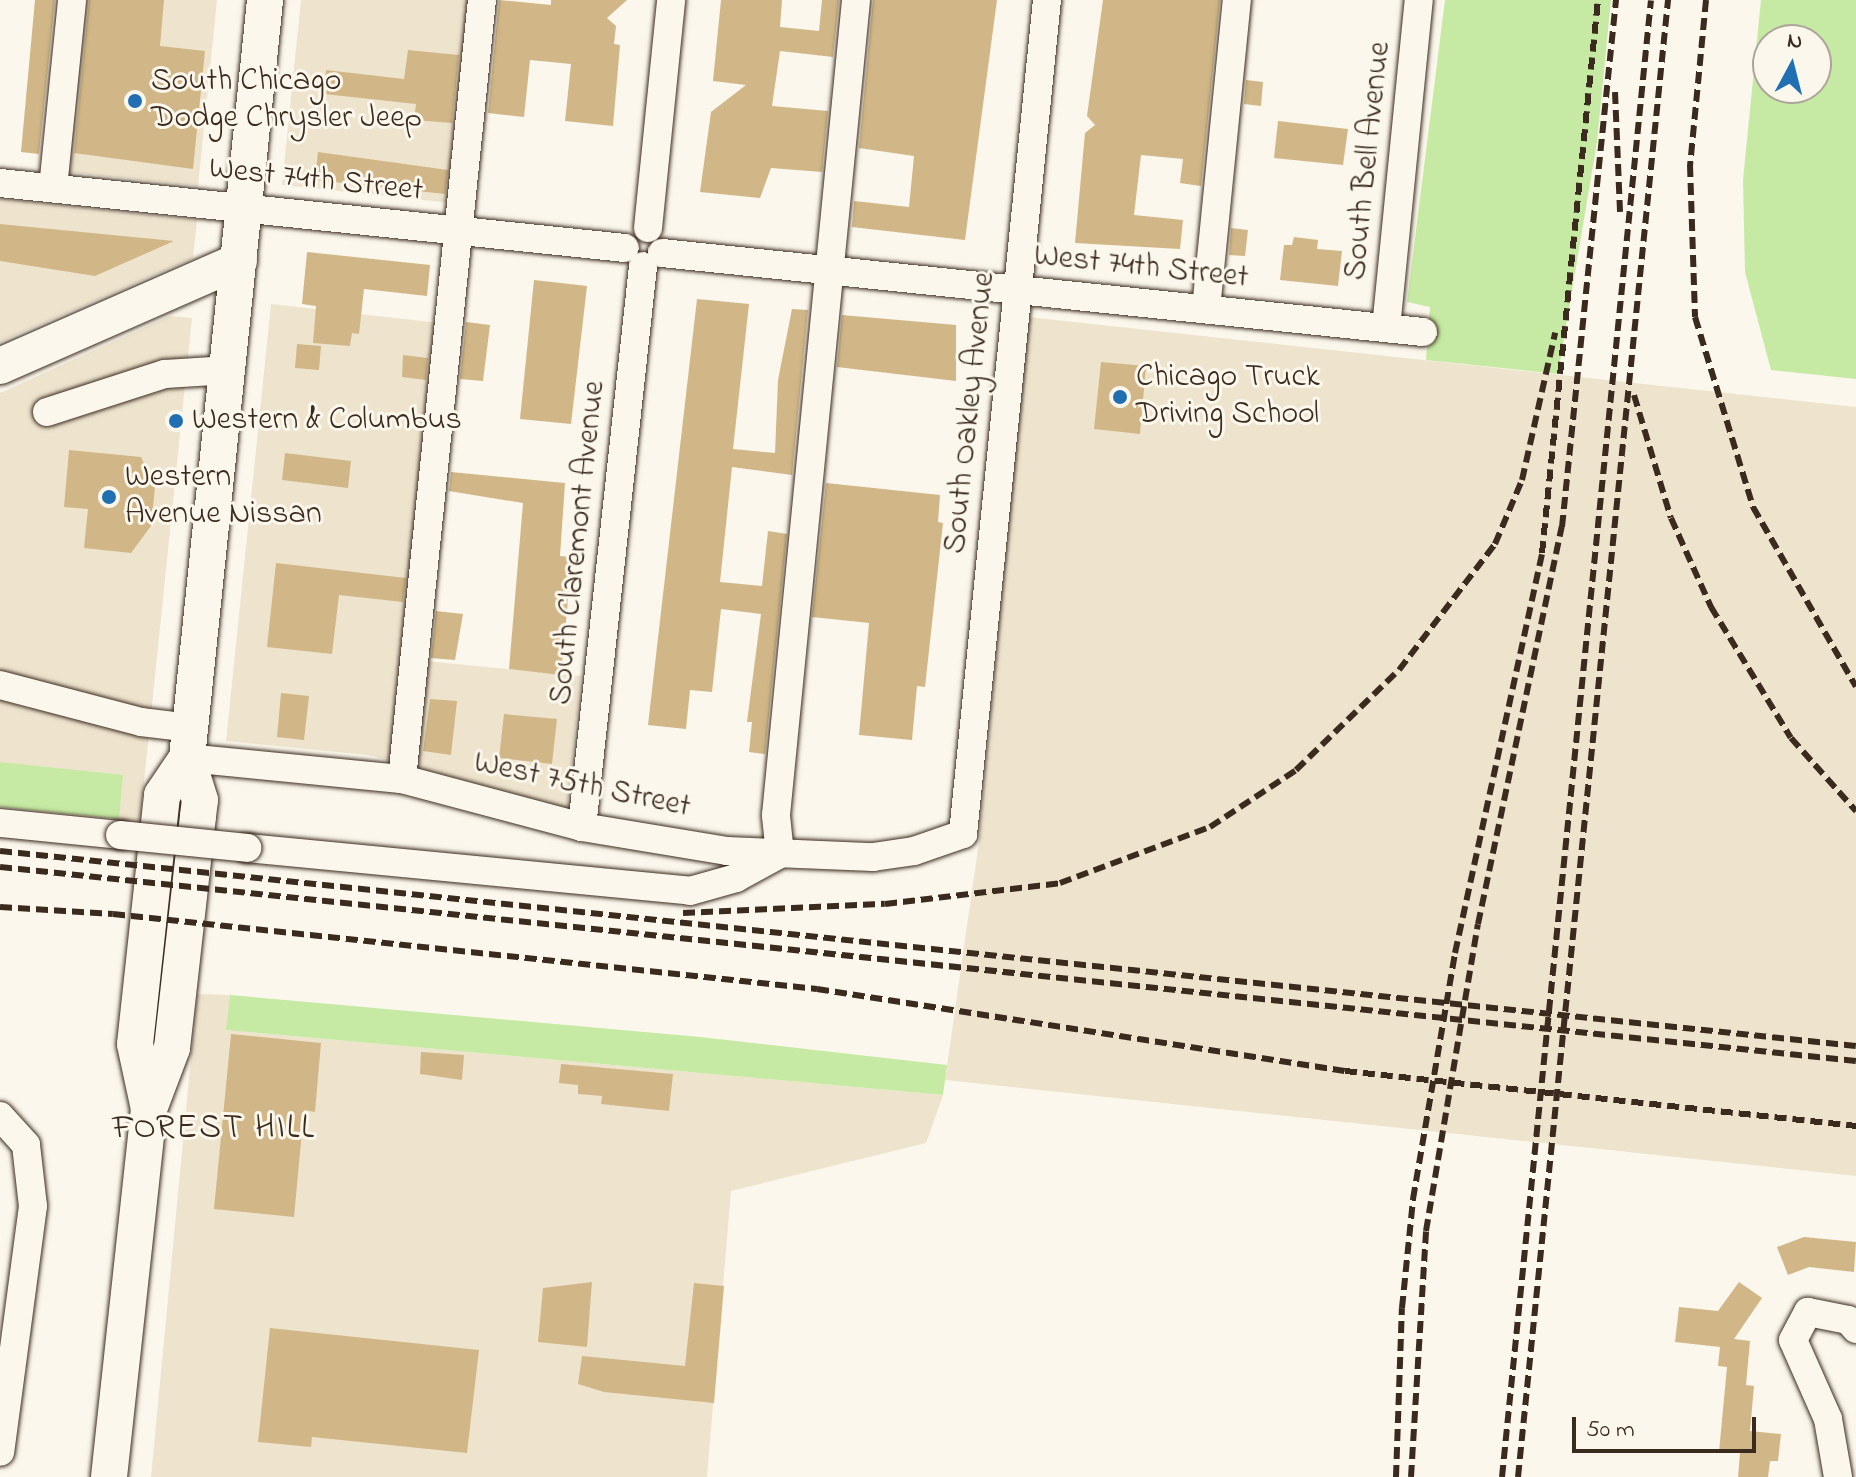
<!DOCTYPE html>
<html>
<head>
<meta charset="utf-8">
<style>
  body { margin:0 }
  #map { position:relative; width:1856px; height:1477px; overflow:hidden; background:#fbf7ec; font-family:"Indie Flower",sans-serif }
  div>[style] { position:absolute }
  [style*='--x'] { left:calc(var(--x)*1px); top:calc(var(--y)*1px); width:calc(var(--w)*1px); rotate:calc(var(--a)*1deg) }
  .built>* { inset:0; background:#eee4ce }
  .green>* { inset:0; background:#c6eaa4 }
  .building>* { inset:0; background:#d1b787 }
  .roads { filter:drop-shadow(0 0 2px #3b2a1e) drop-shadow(0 0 2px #3b2a1e) }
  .minor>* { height:28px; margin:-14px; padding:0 14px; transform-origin:14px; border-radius:14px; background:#fbf7ec }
  .major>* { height:36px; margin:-18px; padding:0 18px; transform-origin:18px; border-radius:18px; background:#fbf7ec }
  .rail>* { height:6px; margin-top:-3px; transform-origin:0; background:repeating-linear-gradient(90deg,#3b2a1e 0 12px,transparent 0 18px) }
  .bridges { filter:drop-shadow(0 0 2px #3b2a1e) drop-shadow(0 0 2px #3b2a1e) }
  .minor-bridge>* { height:28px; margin:-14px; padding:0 14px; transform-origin:14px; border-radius:14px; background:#fbf7ec }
  .dots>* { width:22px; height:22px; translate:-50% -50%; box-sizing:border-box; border:4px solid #fbf7ec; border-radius:50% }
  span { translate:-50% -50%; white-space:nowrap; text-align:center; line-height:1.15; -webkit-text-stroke:6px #fbf7ec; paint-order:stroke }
  .poi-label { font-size:32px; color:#3b2a1e }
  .left { translate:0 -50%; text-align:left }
  .street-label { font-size:32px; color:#3b2a1e }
  .neighbourhood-label { font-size:34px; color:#3b2a1e; letter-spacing:2px }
  .north { position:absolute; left:1752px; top:24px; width:80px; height:80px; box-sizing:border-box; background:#fbf7ec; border:2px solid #aea59a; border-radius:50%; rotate:7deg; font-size:22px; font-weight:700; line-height:32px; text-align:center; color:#3b2a1e }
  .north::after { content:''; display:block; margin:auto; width:28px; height:36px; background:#1f6fb2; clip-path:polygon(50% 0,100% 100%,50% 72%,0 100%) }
  .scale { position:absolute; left:1572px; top:1417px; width:184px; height:36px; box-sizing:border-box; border:4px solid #3b2a1e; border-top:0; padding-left:10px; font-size:24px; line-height:28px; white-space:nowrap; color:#3b2a1e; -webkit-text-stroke:6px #fbf7ec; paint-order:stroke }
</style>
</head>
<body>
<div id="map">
  <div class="built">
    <div style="clip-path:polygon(72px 0,217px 0,198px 186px,55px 171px)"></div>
    <div style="clip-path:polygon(301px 0,482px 0,461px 204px,282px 185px)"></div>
    <div style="clip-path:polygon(0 199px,197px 220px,193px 258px,0 342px)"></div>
    <div style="clip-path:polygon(271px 304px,449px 324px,415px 660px,581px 676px,567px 808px,368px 755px,226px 741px)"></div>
    <div style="clip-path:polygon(170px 316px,192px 318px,140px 821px,0 807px,0 393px)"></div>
    <div style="clip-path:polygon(1028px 317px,1856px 407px,1856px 1176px,945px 1080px,979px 842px)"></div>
    <div style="clip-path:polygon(197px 994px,230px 995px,227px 1030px,943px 1095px,926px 1143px,731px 1191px,707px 1477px,151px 1477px)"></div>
  </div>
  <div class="green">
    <div style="clip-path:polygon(1445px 0,1611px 0,1597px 142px,1558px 374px,1426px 360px,1430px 307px,1407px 302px)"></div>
    <div style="clip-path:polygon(evenodd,1761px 0,1856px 0,1856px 379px,1771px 370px,1745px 272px,1743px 180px,1761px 0,1768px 40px,1816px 40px,1816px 88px,1768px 88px,1768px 40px)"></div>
    <div style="clip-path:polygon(0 762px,123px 775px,119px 819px,0 807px)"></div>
    <div style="clip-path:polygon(230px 995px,700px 1037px,947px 1065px,943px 1095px,226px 1030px)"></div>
  </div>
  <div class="building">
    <div style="clip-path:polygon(35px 0,55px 0,39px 154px,21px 152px)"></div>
    <div style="clip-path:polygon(89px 0,164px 0,160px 46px,205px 51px,193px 169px,74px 153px)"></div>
    <div style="clip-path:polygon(499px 0,551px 5px,551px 0,627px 0,607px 18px,616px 26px,614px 44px,620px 45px,613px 126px,565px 121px,571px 64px,530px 60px,524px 117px,488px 113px)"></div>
    <div style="clip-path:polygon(721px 0,782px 0,780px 27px,819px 31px,822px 0,839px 0,833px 57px,780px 51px,772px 106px,828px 111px,822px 172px,771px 168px,760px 198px,700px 192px,711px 112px,746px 85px,713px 81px)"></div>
    <div style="clip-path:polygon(873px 0,997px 0,965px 240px,852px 227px,854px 201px,909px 207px,914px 156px,859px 148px)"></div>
    <div style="clip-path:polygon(1103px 0,1220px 0,1201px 186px,1180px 183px,1183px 159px,1141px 155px,1134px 215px,1183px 220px,1180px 249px,1075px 243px,1085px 133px,1095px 125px,1087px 116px)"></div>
    <div style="clip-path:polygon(408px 50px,459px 55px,452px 123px,414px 120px,416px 104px,324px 94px,326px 70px,404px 79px)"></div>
    <div style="clip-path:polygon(1246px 80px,1263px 82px,1261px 106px,1244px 104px)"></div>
    <div style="clip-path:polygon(1278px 121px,1348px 129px,1343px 165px,1274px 158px)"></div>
    <div style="clip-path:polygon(318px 152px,448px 170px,445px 194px,315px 180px)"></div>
    <div style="clip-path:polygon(0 224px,174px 241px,95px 276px,0 261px)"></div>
    <div style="clip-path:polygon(1231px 228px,1248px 230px,1245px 256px,1229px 255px)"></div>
    <div style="clip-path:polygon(1294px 237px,1318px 240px,1317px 249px,1342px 251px,1338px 286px,1280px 280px,1284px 245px,1292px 245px)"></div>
    <div style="clip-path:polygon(307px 252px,430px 265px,427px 296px,364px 289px,359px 334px,352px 333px,350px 346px,313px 343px,316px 306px,302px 304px)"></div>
    <div style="clip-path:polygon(534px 280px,587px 286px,571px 424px,520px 419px)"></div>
    <div style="clip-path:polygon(697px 299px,749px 304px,733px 449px,775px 453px,778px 380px,792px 309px,808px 310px,792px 475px,732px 467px,720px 582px,762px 586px,768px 531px,787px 534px,765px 754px,749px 752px,752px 722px,747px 722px,761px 614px,721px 609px,712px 692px,690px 690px,686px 729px,648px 725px)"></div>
    <div style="clip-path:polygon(842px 315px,956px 325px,956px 381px,837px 367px)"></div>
    <div style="clip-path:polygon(466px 322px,490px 325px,483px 381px,460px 379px)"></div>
    <div style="clip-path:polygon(297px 344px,321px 346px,319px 370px,295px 368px)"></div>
    <div style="clip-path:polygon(403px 355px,428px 358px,426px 380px,402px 377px)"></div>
    <div style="clip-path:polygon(1101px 362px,1146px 366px,1140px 434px,1094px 429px)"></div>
    <div style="clip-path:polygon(69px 450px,141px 457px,155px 487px,151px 526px,131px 553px,84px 548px,88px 509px,64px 507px)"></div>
    <div style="clip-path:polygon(285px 453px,351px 461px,348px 488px,282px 480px)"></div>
    <div style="clip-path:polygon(451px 472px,565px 483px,560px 556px,572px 557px,561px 675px,509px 669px,523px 503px,449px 491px)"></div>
    <div style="clip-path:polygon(826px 483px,940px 495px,938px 522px,943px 523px,925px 687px,917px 686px,912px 740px,859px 735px,869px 623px,812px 617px)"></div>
    <div style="clip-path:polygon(276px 563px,406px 578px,403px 602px,339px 595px,332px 654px,267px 647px)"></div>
    <div style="clip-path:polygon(436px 611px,463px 614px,455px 660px,431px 658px)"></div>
    <div style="clip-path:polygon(281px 693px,309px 696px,304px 740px,277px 737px)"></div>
    <div style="clip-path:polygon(430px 699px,457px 701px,451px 755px,423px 751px)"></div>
    <div style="clip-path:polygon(504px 714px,557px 719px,552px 764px,499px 758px)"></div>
    <div style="clip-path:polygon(231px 1034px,321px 1043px,315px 1112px,304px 1110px,294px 1217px,214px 1209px)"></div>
    <div style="clip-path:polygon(421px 1052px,464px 1055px,462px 1080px,420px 1074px)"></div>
    <div style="clip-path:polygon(561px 1064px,673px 1074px,669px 1111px,601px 1104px,602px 1096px,578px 1094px,578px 1085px,559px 1083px)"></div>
    <div style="clip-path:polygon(1804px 1237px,1856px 1242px,1854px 1272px,1809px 1267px,1788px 1275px,1777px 1247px)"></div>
    <div style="clip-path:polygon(592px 1282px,587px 1347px,538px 1342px,543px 1288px)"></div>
    <div style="clip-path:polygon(1739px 1282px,1762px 1298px,1734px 1339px,1750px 1341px,1746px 1385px,1754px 1386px,1750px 1431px,1781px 1434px,1778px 1461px,1770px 1461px,1768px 1477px,1738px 1477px,1740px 1453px,1719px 1452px,1727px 1367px,1718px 1366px,1720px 1347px,1675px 1342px,1679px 1307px,1718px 1311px)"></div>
    <div style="clip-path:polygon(694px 1283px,724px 1286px,714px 1403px,604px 1392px,578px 1384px,582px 1356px,685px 1366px)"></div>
    <div style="clip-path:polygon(270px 1328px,479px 1350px,467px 1453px,312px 1437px,311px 1447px,258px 1442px)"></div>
  </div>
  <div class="roads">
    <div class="minor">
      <div style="--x:0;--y:183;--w:628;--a:5.94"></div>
      <div style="--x:53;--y:188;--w:189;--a:-84.2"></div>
      <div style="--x:648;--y:228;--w:229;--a:-84.2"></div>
      <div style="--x:662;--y:253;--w:765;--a:5.93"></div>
      <div style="--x:1206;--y:309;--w:311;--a:-84.3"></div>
      <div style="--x:1386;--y:328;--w:330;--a:-84.3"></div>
      <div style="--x:47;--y:412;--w:124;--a:-17.9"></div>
      <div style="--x:165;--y:374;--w:64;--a:-3.6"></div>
      <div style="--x:0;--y:685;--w:146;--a:14.7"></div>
      <div style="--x:141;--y:722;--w:49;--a:7"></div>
      <div style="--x:187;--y:758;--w:216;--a:5.6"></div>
      <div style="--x:402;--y:779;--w:186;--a:14.9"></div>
      <div style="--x:582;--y:827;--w:147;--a:9.4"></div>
      <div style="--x:727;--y:851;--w:146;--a:2.4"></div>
      <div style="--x:873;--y:857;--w:41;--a:-8.3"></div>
      <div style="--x:914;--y:851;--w:52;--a:-19.1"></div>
      <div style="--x:963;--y:834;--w:838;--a:-84.25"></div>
      <div style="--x:402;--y:779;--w:783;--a:-84.14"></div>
      <div style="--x:0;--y:823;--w:121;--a:5.7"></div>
      <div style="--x:582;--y:827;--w:564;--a:-83.79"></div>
      <div style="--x:247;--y:848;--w:445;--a:5.5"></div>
      <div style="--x:690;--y:891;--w:48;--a:-15.8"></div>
      <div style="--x:736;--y:878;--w:50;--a:-28.6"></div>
      <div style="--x:780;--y:854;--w:39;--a:-96"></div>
      <div style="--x:776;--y:815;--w:819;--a:-84.39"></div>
      <div style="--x:0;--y:1116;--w:39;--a:48"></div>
      <div style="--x:26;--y:1145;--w:61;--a:83.5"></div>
      <div style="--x:33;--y:1206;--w:248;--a:97.6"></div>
      <div style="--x:1838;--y:1477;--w:59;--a:-99.8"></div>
      <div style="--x:1828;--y:1419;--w:86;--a:-113.9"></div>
      <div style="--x:1793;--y:1340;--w:32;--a:-62"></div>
      <div style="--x:1808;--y:1312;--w:41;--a:11.3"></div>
      <div style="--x:1848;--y:1320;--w:12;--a:48"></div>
    </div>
    <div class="major">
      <div style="--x:0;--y:366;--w:261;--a:-23.7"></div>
      <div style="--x:149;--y:1109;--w:66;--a:-102.2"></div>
      <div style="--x:135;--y:1044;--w:250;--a:-83.8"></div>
      <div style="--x:162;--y:795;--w:45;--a:-56"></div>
      <div style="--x:109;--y:1477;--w:370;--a:-83.8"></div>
      <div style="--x:149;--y:1109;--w:65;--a:-69.3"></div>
      <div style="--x:172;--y:1048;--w:233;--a:-83.6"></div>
      <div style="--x:198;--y:816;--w:16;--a:-83"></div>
      <div style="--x:200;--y:800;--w:44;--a:-107.2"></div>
      <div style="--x:187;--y:758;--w:762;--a:-84.12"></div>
    </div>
  </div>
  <div class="rail">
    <div style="--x:1706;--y:0;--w:166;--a:95.5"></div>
    <div style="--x:1690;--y:165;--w:152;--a:88.1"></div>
    <div style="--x:1695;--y:317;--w:199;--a:73"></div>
    <div style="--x:1753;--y:507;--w:207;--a:60.2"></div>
    <div style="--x:1615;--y:92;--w:120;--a:87.6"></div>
    <div style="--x:1634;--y:395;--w:128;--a:73.3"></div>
    <div style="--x:1671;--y:518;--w:98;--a:65.8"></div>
    <div style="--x:1711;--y:607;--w:153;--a:58.6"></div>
    <div style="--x:1791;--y:738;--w:98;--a:48.3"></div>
    <div style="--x:0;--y:851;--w:1866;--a:6"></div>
    <div style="--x:0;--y:867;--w:1866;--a:5.97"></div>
    <div style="--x:0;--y:907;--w:113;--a:3.5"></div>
    <div style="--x:113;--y:914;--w:708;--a:6.08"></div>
    <div style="--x:817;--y:989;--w:534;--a:8.83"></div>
    <div style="--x:1345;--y:1071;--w:514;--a:6.14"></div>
    <div style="--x:683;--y:913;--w:202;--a:-2.6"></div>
    <div style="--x:885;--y:904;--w:176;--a:-6.8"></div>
    <div style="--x:1060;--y:883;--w:160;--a:-20.5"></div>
    <div style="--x:1210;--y:827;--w:103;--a:-33.5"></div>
    <div style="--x:1296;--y:770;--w:144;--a:-44.2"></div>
    <div style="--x:1399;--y:670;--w:158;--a:-52.7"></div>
    <div style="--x:1495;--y:544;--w:69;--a:-67.1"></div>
    <div style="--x:1522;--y:480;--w:151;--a:-77.3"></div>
    <div style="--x:1396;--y:1477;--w:169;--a:-88"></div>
    <div style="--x:1402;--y:1308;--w:110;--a:-84.2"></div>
    <div style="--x:1413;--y:1199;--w:250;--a:-80.3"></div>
    <div style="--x:1455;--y:953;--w:409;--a:-77.7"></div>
    <div style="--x:1542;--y:553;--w:556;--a:-84.22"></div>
    <div style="--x:1411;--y:1477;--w:246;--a:-86.5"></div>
    <div style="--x:1426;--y:1231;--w:311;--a:-80.4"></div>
    <div style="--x:1478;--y:924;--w:406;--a:-78.1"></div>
    <div style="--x:1562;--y:527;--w:530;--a:-84.15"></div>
    <div style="--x:1502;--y:1477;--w:1484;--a:-84.24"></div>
    <div style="--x:1518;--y:1477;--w:1485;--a:-84.2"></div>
  </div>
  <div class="bridges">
    <div class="minor-bridge">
      <div style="--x:120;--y:835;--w:128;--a:5.8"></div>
    </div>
  </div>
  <div class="dots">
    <div style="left:135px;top:101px;background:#1f6fb2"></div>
    <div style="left:1120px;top:397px;background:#1f6fb2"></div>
    <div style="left:176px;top:421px;background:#1f6fb2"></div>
    <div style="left:109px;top:497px;background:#1f6fb2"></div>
  </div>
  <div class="poi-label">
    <span class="left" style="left:151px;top:101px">South Chicago<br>Dodge Chrysler Jeep</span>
    <span class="left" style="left:1136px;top:397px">Chicago Truck<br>Driving School</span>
    <span class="left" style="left:192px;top:421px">Western &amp; Columbus</span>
    <span class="left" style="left:125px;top:497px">Western<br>Avenue Nissan</span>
  </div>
  <div class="street-label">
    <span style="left:1369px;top:161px;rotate:-84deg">South Bell Avenue</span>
    <span style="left:316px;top:181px;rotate:6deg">West 74th Street</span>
    <span style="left:1141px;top:268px;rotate:6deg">West 74th Street</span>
    <span style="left:971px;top:413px;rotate:-84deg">South Oakley Avenue</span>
    <span style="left:579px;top:543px;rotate:-84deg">South Claremont Avenue</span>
    <span style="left:582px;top:786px;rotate:12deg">West 75th Street</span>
  </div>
  <div class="neighbourhood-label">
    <span style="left:214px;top:1130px">FOREST HILL</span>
  </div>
  <div class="north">N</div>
  <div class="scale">50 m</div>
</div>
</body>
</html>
